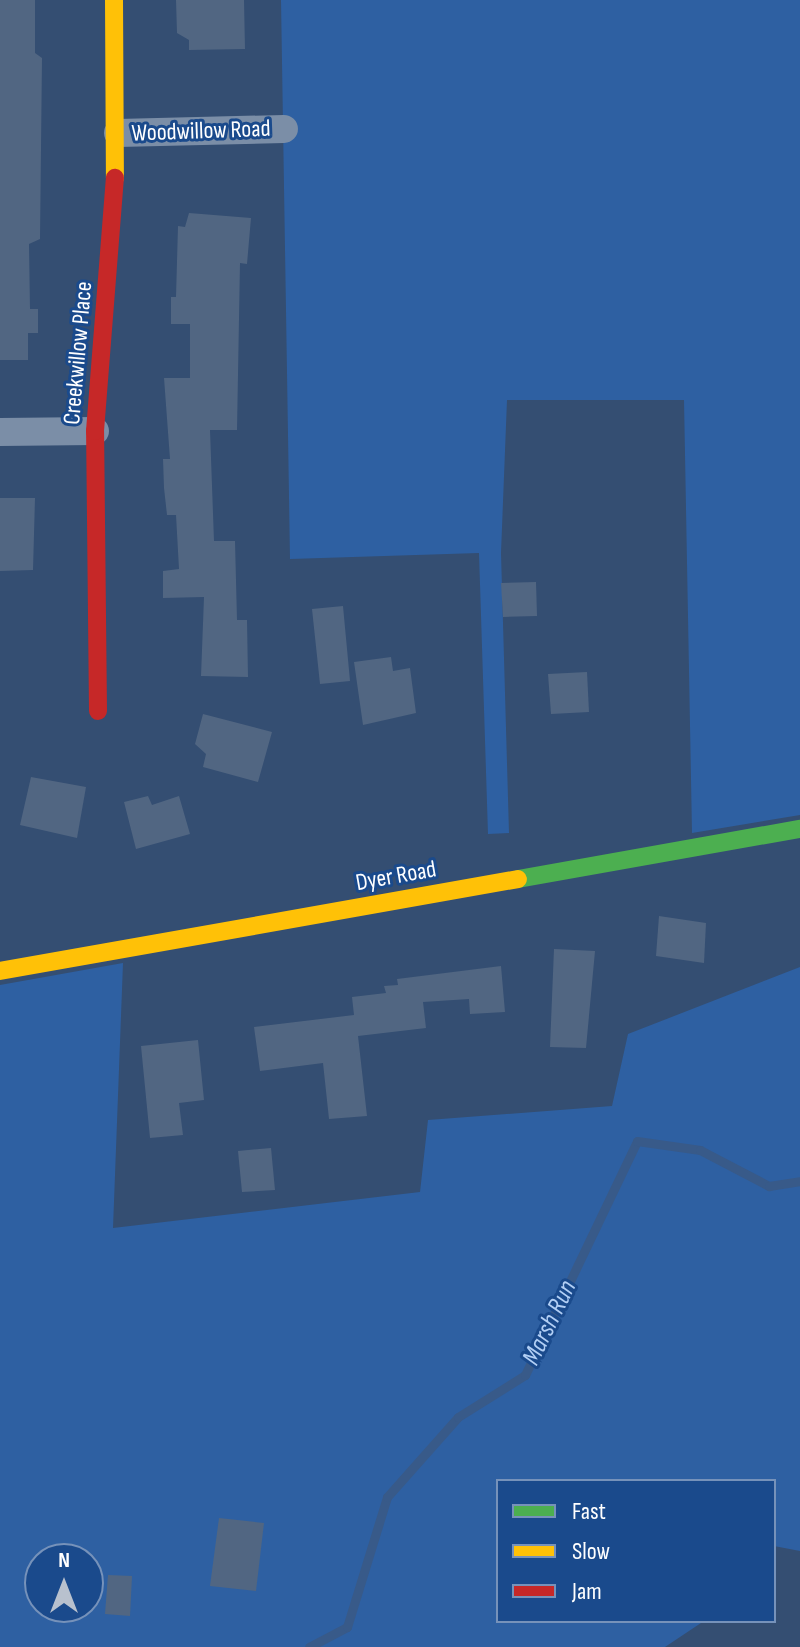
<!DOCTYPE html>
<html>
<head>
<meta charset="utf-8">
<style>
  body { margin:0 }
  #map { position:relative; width:800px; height:1647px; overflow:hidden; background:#344e72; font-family:"Sofia Sans Condensed",sans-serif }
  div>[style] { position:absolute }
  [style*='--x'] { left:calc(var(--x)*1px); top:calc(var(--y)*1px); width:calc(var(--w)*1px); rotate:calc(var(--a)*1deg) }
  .green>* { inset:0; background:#2e60a2 }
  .stream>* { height:9px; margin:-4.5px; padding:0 4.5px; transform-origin:4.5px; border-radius:4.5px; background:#385a89 }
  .building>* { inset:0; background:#516682 }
  .street>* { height:28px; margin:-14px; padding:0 14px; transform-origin:14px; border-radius:14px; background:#7b8ea7 }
  .fast>* { height:18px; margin:-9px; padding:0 9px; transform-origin:9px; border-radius:9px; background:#4caf50 }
  .slow>* { height:18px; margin:-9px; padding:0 9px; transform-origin:9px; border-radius:9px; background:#ffc107 }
  .jam>* { height:18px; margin:-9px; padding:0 9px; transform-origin:9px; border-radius:9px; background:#c62828 }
  span { translate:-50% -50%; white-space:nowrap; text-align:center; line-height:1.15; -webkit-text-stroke:6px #1a4a8c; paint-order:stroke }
  .street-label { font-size:24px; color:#fff }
  .water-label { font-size:26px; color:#b2cff5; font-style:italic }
  .legend { position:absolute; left:496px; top:1479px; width:280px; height:144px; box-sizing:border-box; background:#1a4a8c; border:2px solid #7692ba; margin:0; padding:10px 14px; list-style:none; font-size:24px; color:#fff }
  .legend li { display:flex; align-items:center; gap:16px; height:40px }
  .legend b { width:40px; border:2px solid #7692ba }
  .north { position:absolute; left:24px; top:1543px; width:80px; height:80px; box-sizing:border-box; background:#1a4a8c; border:2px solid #7692ba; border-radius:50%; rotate:0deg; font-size:22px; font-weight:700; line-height:32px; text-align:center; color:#fff }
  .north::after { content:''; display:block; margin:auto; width:28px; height:36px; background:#b8c1ce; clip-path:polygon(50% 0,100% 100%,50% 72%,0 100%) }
</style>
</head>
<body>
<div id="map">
  <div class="green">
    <div style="clip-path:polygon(281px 0,800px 0,800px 815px,692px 833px,684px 400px,507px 400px,501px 553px,509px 833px,488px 834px,479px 553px,290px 559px)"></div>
    <div style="clip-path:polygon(evenodd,123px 963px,113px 1228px,420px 1192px,428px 1120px,612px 1106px,628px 1034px,800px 967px,800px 1551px,774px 1546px,774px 1481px,498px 1481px,498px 1621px,704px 1621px,665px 1647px,0 1647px,0 985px,123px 963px,40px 1559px,88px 1559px,88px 1607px,40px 1607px,40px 1559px)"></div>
  </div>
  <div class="stream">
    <div style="--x:309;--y:1647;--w:43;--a:-27.8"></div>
    <div style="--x:347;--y:1627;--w:136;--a:-72.9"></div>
    <div style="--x:387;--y:1497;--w:107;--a:-48.4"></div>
    <div style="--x:458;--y:1417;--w:79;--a:-32.1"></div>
    <div style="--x:525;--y:1375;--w:259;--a:-64.4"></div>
    <div style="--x:637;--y:1141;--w:64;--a:8.1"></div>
    <div style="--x:700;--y:1150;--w:78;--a:27.6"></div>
    <div style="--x:769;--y:1186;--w:31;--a:-9"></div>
  </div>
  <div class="building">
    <div style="clip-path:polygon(0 0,35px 0,35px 53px,42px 58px,40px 239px,29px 244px,30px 309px,38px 309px,38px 333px,28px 333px,28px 360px,0 360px)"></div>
    <div style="clip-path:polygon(176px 0,244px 0,245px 49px,189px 50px,189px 40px,177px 33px)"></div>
    <div style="clip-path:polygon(189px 213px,251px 218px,247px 264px,240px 263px,237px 430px,210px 430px,214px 541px,235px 541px,237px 620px,247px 620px,248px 677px,201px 676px,204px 597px,163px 598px,163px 571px,179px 569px,176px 515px,167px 515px,164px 488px,163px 459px,170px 459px,164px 378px,190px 378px,190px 324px,171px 324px,171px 297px,176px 297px,178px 226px,185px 227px)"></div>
    <div style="clip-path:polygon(0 498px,35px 498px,33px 570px,0 571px)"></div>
    <div style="clip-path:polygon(536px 582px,537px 616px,503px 617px,501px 583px)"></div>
    <div style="clip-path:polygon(343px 606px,350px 681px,320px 684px,312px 609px)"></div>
    <div style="clip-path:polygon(391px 657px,393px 671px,410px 668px,416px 713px,363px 725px,354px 662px)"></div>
    <div style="clip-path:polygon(587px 672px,589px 712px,551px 714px,548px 674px)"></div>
    <div style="clip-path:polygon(203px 714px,272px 732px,258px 782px,203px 767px,206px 754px,195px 744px)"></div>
    <div style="clip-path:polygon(31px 777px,86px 787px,77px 838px,20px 825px)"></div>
    <div style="clip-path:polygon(148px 796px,152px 805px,179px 796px,190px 834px,136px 849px,124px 802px)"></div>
    <div style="clip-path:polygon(659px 916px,706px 923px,704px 963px,656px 956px)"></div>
    <div style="clip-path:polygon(554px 949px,595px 951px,586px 1048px,550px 1047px)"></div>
    <div style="clip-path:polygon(501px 966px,505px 1012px,470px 1014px,469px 999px,423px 1002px,426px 1028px,358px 1036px,367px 1116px,329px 1119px,323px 1063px,260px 1071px,254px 1027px,354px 1015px,352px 997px,386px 993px,384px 986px,398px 985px,397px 979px)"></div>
    <div style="clip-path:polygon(198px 1040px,204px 1100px,179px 1103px,183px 1135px,150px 1138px,141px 1046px)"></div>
    <div style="clip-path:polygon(271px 1148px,275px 1190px,242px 1192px,238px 1151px)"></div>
    <div style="clip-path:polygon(219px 1518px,264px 1523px,256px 1591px,210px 1586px)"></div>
    <div style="clip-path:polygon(108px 1575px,132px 1576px,130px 1616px,105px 1614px)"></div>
  </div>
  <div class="street">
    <div style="--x:118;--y:133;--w:166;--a:-1.4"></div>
    <div style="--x:0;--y:432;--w:95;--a:-0.6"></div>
  </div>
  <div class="fast">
    <div style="--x:518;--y:879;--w:286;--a:-10.1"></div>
  </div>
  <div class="slow">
    <div style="--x:114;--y:0;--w:178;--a:89.7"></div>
    <div style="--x:0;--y:971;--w:526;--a:-10.07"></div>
  </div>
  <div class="jam">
    <div style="--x:98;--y:711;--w:280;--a:-90.6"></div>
    <div style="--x:95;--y:431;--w:254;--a:-85.5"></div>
  </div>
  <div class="street-label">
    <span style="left:201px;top:131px;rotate:-2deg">Woodwillow Road</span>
    <span style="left:78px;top:353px;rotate:-85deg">Creekwillow Place</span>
    <span style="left:396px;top:876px;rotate:-10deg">Dyer Road</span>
  </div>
  <div class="water-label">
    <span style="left:550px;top:1323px;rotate:-64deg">Marsh Run</span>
  </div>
  <ul class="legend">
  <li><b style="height:10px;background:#4caf50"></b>Fast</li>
  <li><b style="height:10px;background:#ffc107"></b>Slow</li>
  <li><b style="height:10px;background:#c62828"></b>Jam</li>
  </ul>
  <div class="north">N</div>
</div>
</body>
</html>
